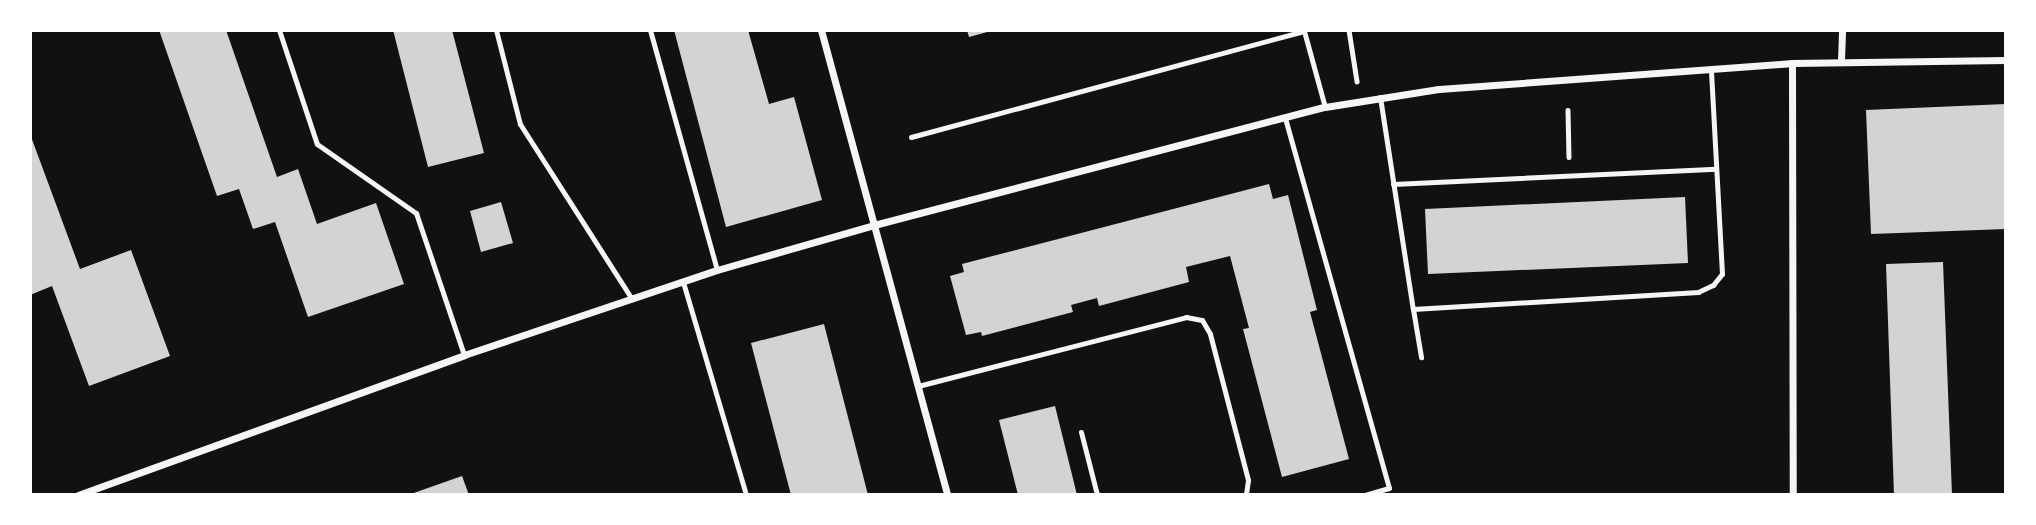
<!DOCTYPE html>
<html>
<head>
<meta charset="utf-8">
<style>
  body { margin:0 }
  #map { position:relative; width:2036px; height:525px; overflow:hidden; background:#111; font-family:Inter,sans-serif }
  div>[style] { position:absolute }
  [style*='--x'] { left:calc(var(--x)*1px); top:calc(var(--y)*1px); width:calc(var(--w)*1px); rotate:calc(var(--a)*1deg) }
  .building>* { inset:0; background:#d3d3d3 }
  .path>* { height:4.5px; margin:-2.25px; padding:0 2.25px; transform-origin:2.25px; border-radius:2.25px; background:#f5f5f5 }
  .service>* { height:5px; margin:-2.5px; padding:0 2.5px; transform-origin:2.5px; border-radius:2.5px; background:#f5f5f5 }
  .minor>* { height:7px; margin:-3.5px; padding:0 3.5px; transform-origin:3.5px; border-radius:3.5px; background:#f5f5f5 }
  span { translate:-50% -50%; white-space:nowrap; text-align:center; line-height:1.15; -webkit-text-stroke:5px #fff; paint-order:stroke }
  .frame { position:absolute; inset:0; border:32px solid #fff; pointer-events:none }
</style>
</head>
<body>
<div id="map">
  <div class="building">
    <div style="clip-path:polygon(159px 30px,226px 30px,277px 177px,298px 169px,317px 224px,376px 203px,404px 284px,308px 317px,275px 222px,253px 229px,239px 189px,217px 196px)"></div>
    <div style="clip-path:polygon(393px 30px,452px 30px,484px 153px,428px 167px)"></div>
    <div style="clip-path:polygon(674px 30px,748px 30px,769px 104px,794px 97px,822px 200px,726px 227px)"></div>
    <div style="clip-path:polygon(967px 30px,991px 30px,991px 31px,969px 37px)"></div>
    <div style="clip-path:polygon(2006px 104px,2006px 229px,1871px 234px,1866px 110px)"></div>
    <div style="clip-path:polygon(30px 134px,80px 269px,131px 250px,170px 356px,89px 386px,52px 286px,30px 295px)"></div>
    <div style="clip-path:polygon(1269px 184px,1273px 199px,1288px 195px,1317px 310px,1310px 312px,1349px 459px,1282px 477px,1243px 329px,1249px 328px,1230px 256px,1186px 267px,1189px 282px,1099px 306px,1097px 298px,1071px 305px,1073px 312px,982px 336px,981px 332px,966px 335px,950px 276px,964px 272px,962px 264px)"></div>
    <div style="clip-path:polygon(1685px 197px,1688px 263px,1428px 274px,1425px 209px)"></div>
    <div style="clip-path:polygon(501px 202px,513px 243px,481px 252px,470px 211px)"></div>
    <div style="clip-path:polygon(1943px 262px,1952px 495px,1894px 495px,1886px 264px)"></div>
    <div style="clip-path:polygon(824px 324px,868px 495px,791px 495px,751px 343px)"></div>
    <div style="clip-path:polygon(1055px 406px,1077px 495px,1018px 495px,999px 420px)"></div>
    <div style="clip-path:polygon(462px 476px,469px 495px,408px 495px)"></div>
  </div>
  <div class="path">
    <div style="--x:1349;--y:30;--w:52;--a:81.1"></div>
    <div style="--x:1568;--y:110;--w:47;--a:88.8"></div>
  </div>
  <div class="service">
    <div style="--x:279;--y:30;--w:120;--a:71.6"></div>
    <div style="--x:317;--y:144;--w:121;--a:34.9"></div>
    <div style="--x:416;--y:213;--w:150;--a:71.3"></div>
    <div style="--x:496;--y:30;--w:97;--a:75.7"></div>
    <div style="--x:520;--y:124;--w:208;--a:57.4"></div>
    <div style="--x:650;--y:30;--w:249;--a:74.4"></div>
    <div style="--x:1380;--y:97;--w:215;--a:81.2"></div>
    <div style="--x:1413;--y:309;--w:286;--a:-3.4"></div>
    <div style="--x:1698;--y:292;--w:17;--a:-25"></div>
    <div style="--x:1713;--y:285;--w:14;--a:-51"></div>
    <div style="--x:1722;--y:274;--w:203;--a:-93.1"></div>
    <div style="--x:1285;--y:118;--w:384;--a:74.3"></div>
    <div style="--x:1389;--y:488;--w:26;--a:164"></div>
    <div style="--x:911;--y:137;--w:407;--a:-15.1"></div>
    <div style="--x:1304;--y:31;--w:79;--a:74.6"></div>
    <div style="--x:1393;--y:184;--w:323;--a:-2.7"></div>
    <div style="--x:683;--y:282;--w:222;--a:73.5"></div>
    <div style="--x:1413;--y:309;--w:49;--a:80.5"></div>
    <div style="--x:918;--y:386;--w:277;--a:-14.4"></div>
    <div style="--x:1186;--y:317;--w:16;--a:11"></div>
    <div style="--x:1202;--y:320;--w:16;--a:60"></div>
    <div style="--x:1210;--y:334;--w:151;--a:75.4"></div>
    <div style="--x:1248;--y:480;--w:15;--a:98"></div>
    <div style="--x:1081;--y:432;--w:65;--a:75.7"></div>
  </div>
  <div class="minor">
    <div style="--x:821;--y:30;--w:482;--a:74.8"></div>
    <div style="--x:1841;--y:61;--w:31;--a:-88"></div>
    <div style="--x:1792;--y:63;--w:432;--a:89.9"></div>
    <div style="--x:78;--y:495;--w:411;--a:-19.9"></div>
    <div style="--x:464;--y:355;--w:267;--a:-18.6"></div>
    <div style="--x:717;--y:270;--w:163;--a:-16"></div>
    <div style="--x:874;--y:225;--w:466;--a:-14.7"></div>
    <div style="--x:1325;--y:107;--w:115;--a:-9"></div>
    <div style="--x:1439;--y:89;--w:354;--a:-4.2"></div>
    <div style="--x:1792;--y:63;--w:214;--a:-0.8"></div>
  </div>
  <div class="frame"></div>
</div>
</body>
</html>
